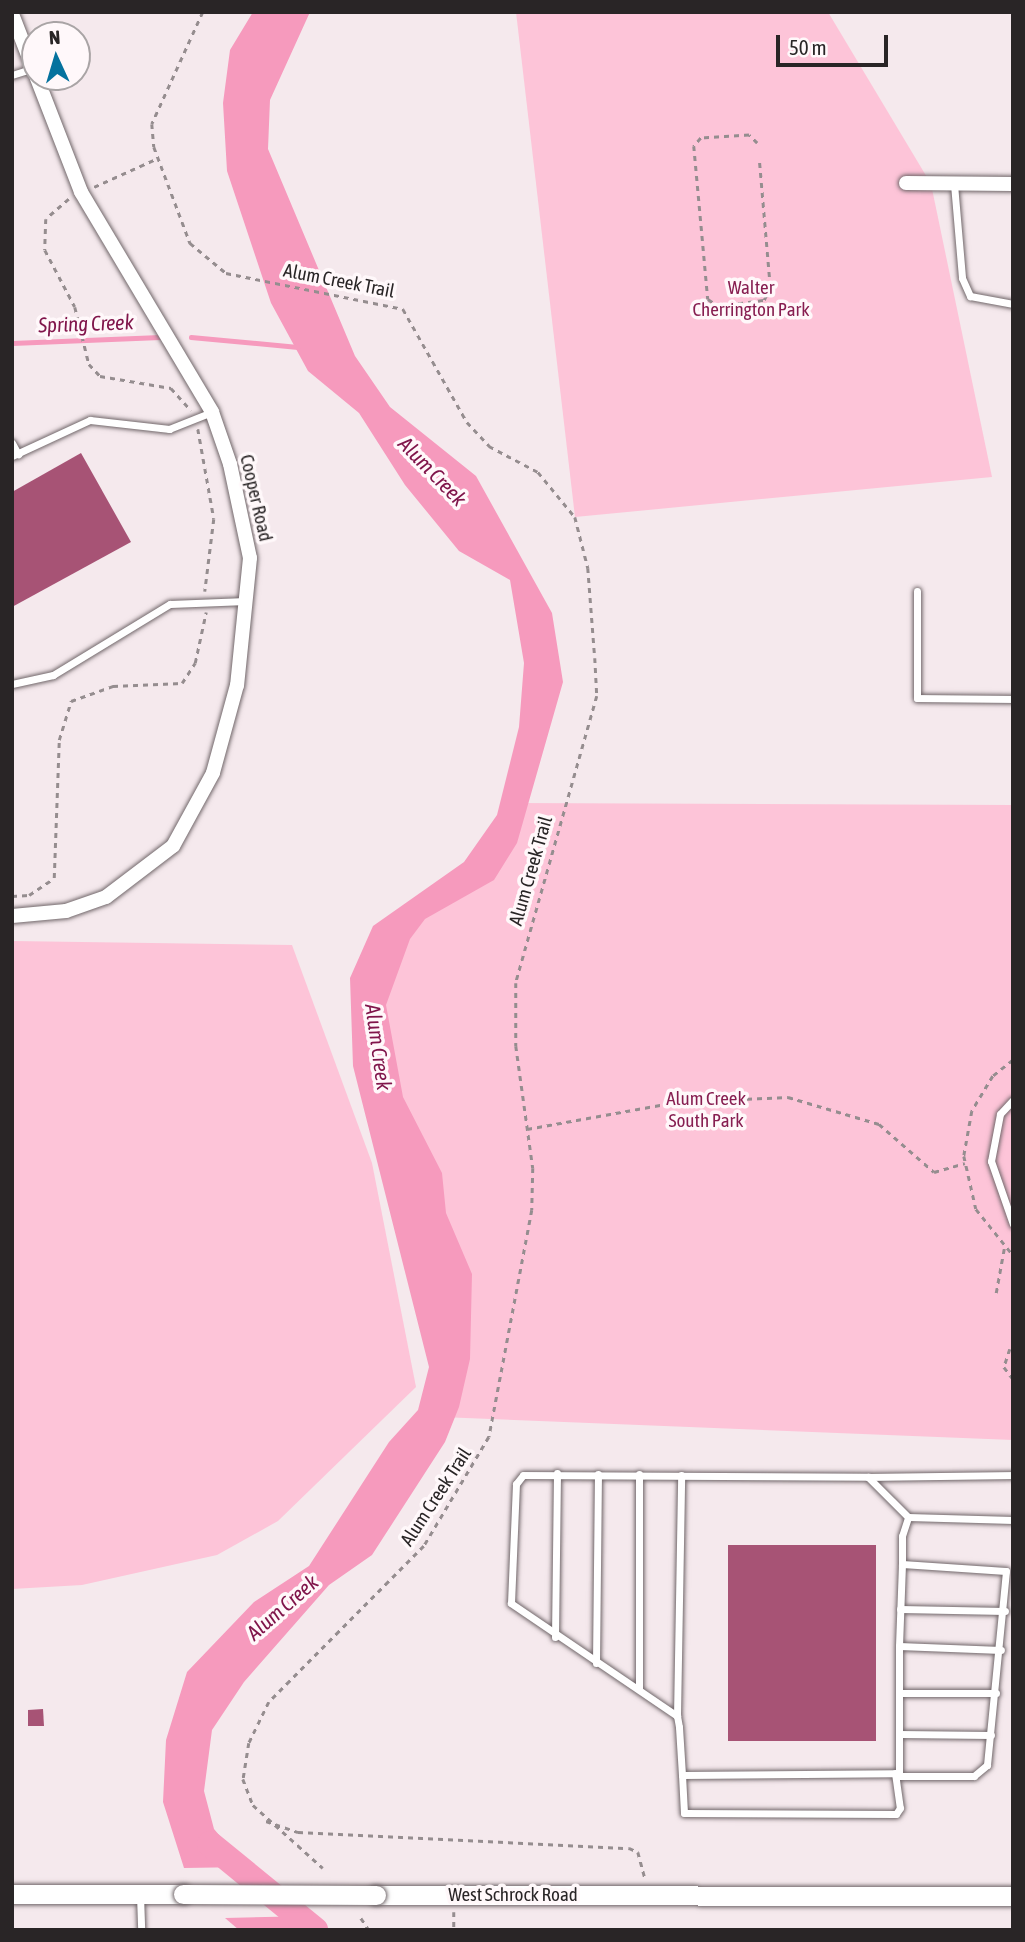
<!DOCTYPE html>
<html>
<head>
<meta charset="utf-8">
<style>
  body { margin:0 }
  #map { position:relative; width:1025px; height:1942px; overflow:hidden; background:#f5e9ed; font-family:"Asap Condensed",sans-serif }
  div>[style] { position:absolute }
  [style*='--x'] { left:calc(var(--x)*1px); top:calc(var(--y)*1px); width:calc(var(--w)*1px); rotate:calc(var(--a)*1deg) }
  .green>* { inset:0; background:#fdc4d8 }
  .water>* { inset:0; background:#f69abd }
  .stream>* { height:4.5px; margin:-2.25px; padding:0 2.25px; transform-origin:2.25px; border-radius:2.25px; background:#f69abd }
  .river>* { height:26px; margin:-13px; padding:0 13px; transform-origin:13px; border-radius:13px; background:#f69abd }
  .building>* { inset:0; background:#a75375 }
  .path>* { height:2.5px; margin-top:-1.25px; transform-origin:0; background:repeating-linear-gradient(90deg,#958d8f 0 5px,transparent 0 10px) }
  .roads { filter:drop-shadow(0 0 2px #71676a) drop-shadow(0 0 2px #71676a) }
  .service>* { height:7px; margin:-3.5px; padding:0 3.5px; transform-origin:3.5px; border-radius:3.5px; background:#fff }
  .minor>* { height:14px; margin:-7px; padding:0 7px; transform-origin:7px; border-radius:7px; background:#fff }
  .secondary>* { height:19px; margin:-9.5px; padding:0 9.5px; transform-origin:9.5px; border-radius:9.5px; background:#fff }
  .bridges { filter:drop-shadow(0 0 2px #71676a) drop-shadow(0 0 2px #71676a) }
  .secondary-bridge>* { height:19px; margin:-9.5px; padding:0 9.5px; transform-origin:9.5px; border-radius:9.5px; background:#fff }
  span { translate:-50% -50%; white-space:nowrap; text-align:center; line-height:1.15; -webkit-text-stroke:7px #fff8fa; paint-order:stroke }
  .street-label { font-size:19px; color:#292526 }
  .park-label { font-size:19px; color:#871e51 }
  .water-label { font-size:21px; color:#80154b; font-style:italic }
  .frame { position:absolute; inset:0; border:14px solid #292526; pointer-events:none }
  .north { position:absolute; left:21px; top:21px; width:70px; height:70px; box-sizing:border-box; background:#fff8fa; border:2px solid #a9a4a5; border-radius:50%; rotate:356deg; font-size:19px; font-weight:700; line-height:28px; text-align:center; color:#292526 }
  .north::after { content:''; display:block; margin:auto; width:24px; height:32px; background:#05729e; clip-path:polygon(50% 0,100% 100%,50% 72%,0 100%) }
  .scale { position:absolute; left:776px; top:35px; width:112px; height:32px; box-sizing:border-box; border:4px solid #292526; border-top:0; padding-left:9px; font-size:21px; line-height:24px; white-space:nowrap; color:#292526; -webkit-text-stroke:5px #fff8fa; paint-order:stroke }
</style>
</head>
<body>
<div id="map">
  <div class="green">
    <div style="clip-path:polygon(516px 12px,828px 12px,931px 184px,992px 477px,575px 517px)"></div>
    <div style="clip-path:polygon(514px 803px,1013px 805px,1013px 1440px,440px 1417px,370px 1000px,397px 921px,479px 866px)"></div>
    <div style="clip-path:polygon(12px 941px,292px 945px,372px 1163px,416px 1387px,278px 1521px,217px 1555px,82px 1585px,12px 1589px)"></div>
  </div>
  <div class="water">
    <div style="clip-path:polygon(253px 12px,310px 12px,270px 100px,268px 149px,355px 356px,390px 407px,476px 476px,552px 613px,563px 682px,517px 843px,494px 880px,425px 919px,410px 939px,386px 1005px,403px 1097px,442px 1173px,446px 1213px,472px 1274px,470px 1359px,459px 1407px,445px 1442px,372px 1555px,329px 1585px,244px 1682px,212px 1730px,204px 1791px,214px 1829px,246px 1867px,184px 1868px,163px 1802px,166px 1740px,187px 1672px,254px 1602px,309px 1566px,389px 1442px,418px 1410px,429px 1367px,353px 1066px,350px 978px,373px 926px,464px 862px,497px 815px,519px 727px,524px 663px,510px 580px,459px 551px,405px 485px,359px 413px,308px 371px,271px 303px,227px 171px,223px 103px,230px 50px)"></div>
    <div style="clip-path:polygon(311px 1916px,328px 1930px,239px 1930px,225px 1918px)"></div>
  </div>
  <div class="stream">
    <div style="--x:191;--y:337;--w:107;--a:5.3"></div>
    <div style="--x:12;--y:343;--w:148;--a:-2.3"></div>
  </div>
  <div class="river">
    <div style="--x:210;--y:1844;--w:136;--a:39.3"></div>
  </div>
  <div class="building">
    <div style="clip-path:polygon(81px 453px,131px 542px,12px 607px,12px 492px)"></div>
    <div style="clip-path:polygon(728px 1545px,876px 1545px,876px 1741px,728px 1741px)"></div>
    <div style="clip-path:polygon(43px 1709px,44px 1726px,28px 1726px,28px 1710px)"></div>
  </div>
  <div class="path">
    <div style="--x:203;--y:12;--w:123;--a:114.5"></div>
    <div style="--x:152;--y:124;--w:23;--a:85"></div>
    <div style="--x:154;--y:147;--w:103;--a:69.4"></div>
    <div style="--x:190;--y:243;--w:47;--a:39.8"></div>
    <div style="--x:226;--y:273;--w:181;--a:11.5"></div>
    <div style="--x:403;--y:309;--w:130;--a:60.5"></div>
    <div style="--x:467;--y:422;--w:33;--a:47"></div>
    <div style="--x:489;--y:446;--w:55;--a:28"></div>
    <div style="--x:538;--y:472;--w:58;--a:50.6"></div>
    <div style="--x:575;--y:517;--w:53;--a:75.7"></div>
    <div style="--x:588;--y:568;--w:90;--a:85.6"></div>
    <div style="--x:595;--y:658;--w:38;--a:87"></div>
    <div style="--x:597;--y:696;--w:298;--a:105.8"></div>
    <div style="--x:516;--y:983;--w:63;--a:90"></div>
    <div style="--x:516;--y:1046;--w:123;--a:82.1"></div>
    <div style="--x:533;--y:1168;--w:42;--a:91.4"></div>
    <div style="--x:532;--y:1210;--w:231;--a:100.7"></div>
    <div style="--x:489;--y:1437;--w:127;--a:120.8"></div>
    <div style="--x:424;--y:1546;--w:220;--a:134.8"></div>
    <div style="--x:269;--y:1702;--w:46;--a:116"></div>
    <div style="--x:249;--y:1743;--w:36;--a:99"></div>
    <div style="--x:243;--y:1779;--w:28;--a:69"></div>
    <div style="--x:253;--y:1805;--w:94;--a:42"></div>
    <div style="--x:757;--y:143;--w:11;--a:-135"></div>
    <div style="--x:749;--y:135;--w:48;--a:176.4"></div>
    <div style="--x:701;--y:138;--w:11;--a:131"></div>
    <div style="--x:694;--y:146;--w:154;--a:84.8"></div>
    <div style="--x:708;--y:299;--w:12;--a:35"></div>
    <div style="--x:718;--y:306;--w:46;--a:-7.4"></div>
    <div style="--x:764;--y:300;--w:14;--a:-65"></div>
    <div style="--x:770;--y:287;--w:128;--a:-94.9"></div>
    <div style="--x:94;--y:187;--w:70;--a:-24.4"></div>
    <div style="--x:69;--y:199;--w:30;--a:139"></div>
    <div style="--x:46;--y:219;--w:31;--a:92"></div>
    <div style="--x:45;--y:250;--w:64;--a:62.2"></div>
    <div style="--x:75;--y:307;--w:59;--a:76.2"></div>
    <div style="--x:89;--y:364;--w:16;--a:47"></div>
    <div style="--x:100;--y:376;--w:72;--a:9.6"></div>
    <div style="--x:171;--y:388;--w:30;--a:48"></div>
    <div style="--x:198;--y:429;--w:91;--a:79.9"></div>
    <div style="--x:214;--y:519;--w:73;--a:97.1"></div>
    <div style="--x:12;--y:896;--w:17;--a:-3"></div>
    <div style="--x:29;--y:895;--w:30;--a:-34"></div>
    <div style="--x:54;--y:878;--w:138;--a:-87.9"></div>
    <div style="--x:59;--y:740;--w:41;--a:-72.9"></div>
    <div style="--x:71;--y:701;--w:45;--a:-19.7"></div>
    <div style="--x:113;--y:686;--w:69;--a:-2.5"></div>
    <div style="--x:182;--y:683;--w:24;--a:-57"></div>
    <div style="--x:195;--y:663;--w:52;--a:-77.8"></div>
    <div style="--x:1013;--y:1060;--w:26;--a:141"></div>
    <div style="--x:993;--y:1076;--w:41;--a:121"></div>
    <div style="--x:972;--y:1111;--w:46;--a:100.1"></div>
    <div style="--x:964;--y:1156;--w:54;--a:77.2"></div>
    <div style="--x:976;--y:1209;--w:59;--a:51.2"></div>
    <div style="--x:527;--y:1129;--w:152;--a:-10.2"></div>
    <div style="--x:677;--y:1102;--w:111;--a:-2.6"></div>
    <div style="--x:788;--y:1097;--w:95;--a:16.5"></div>
    <div style="--x:879;--y:1124;--w:73;--a:41.1"></div>
    <div style="--x:934;--y:1172;--w:32;--a:-16"></div>
    <div style="--x:996;--y:1293;--w:45;--a:-79.7"></div>
    <div style="--x:1010;--y:1349;--w:19;--a:108"></div>
    <div style="--x:1004;--y:1367;--w:15;--a:53"></div>
    <div style="--x:266;--y:1821;--w:34;--a:19"></div>
    <div style="--x:298;--y:1832;--w:331;--a:2.8"></div>
    <div style="--x:629;--y:1848;--w:10;--a:24"></div>
    <div style="--x:638;--y:1852;--w:27;--a:75"></div>
    <div style="--x:454;--y:1912;--w:18;--a:90"></div>
    <div style="--x:361;--y:1918;--w:14;--a:56"></div>
  </div>
  <div class="roads">
    <div class="service">
      <div style="--x:12;--y:75;--w:20;--a:-18"></div>
      <div style="--x:954;--y:184;--w:94;--a:85.1"></div>
      <div style="--x:962;--y:278;--w:20;--a:66"></div>
      <div style="--x:970;--y:296;--w:44;--a:10.5"></div>
      <div style="--x:12;--y:443;--w:13;--a:61"></div>
      <div style="--x:12;--y:456;--w:86;--a:-24.8"></div>
      <div style="--x:90;--y:420;--w:80;--a:6.5"></div>
      <div style="--x:169;--y:429;--w:46;--a:-21.6"></div>
      <div style="--x:917;--y:591;--w:107;--a:90"></div>
      <div style="--x:917;--y:698;--w:96;--a:0.6"></div>
      <div style="--x:12;--y:684;--w:42;--a:-12.4"></div>
      <div style="--x:53;--y:675;--w:137;--a:-31.3"></div>
      <div style="--x:170;--y:604;--w:76;--a:-2.3"></div>
      <div style="--x:1013;--y:1100;--w:19;--a:133"></div>
      <div style="--x:1000;--y:1114;--w:48;--a:100.8"></div>
      <div style="--x:991;--y:1161;--w:67;--a:70.8"></div>
      <div style="--x:639;--y:1474;--w:215;--a:90"></div>
      <div style="--x:868;--y:1477;--w:145;--a:-0.8"></div>
      <div style="--x:902;--y:1564;--w:104;--a:3.9"></div>
      <div style="--x:1006;--y:1571;--w:195;--a:95.6"></div>
      <div style="--x:987;--y:1765;--w:17;--a:140"></div>
      <div style="--x:974;--y:1776;--w:75;--a:180"></div>
      <div style="--x:899;--y:1776;--w:130;--a:-90"></div>
      <div style="--x:899;--y:1646;--w:82;--a:-87.9"></div>
      <div style="--x:902;--y:1564;--w:28;--a:-90"></div>
      <div style="--x:902;--y:1536;--w:20;--a:-72"></div>
      <div style="--x:900;--y:1609;--w:105;--a:1.1"></div>
      <div style="--x:555;--y:1637;--w:164;--a:-89.3"></div>
      <div style="--x:899;--y:1646;--w:102;--a:2.2"></div>
      <div style="--x:596;--y:1663;--w:189;--a:-89.4"></div>
      <div style="--x:899;--y:1693;--w:97;--a:0"></div>
      <div style="--x:677;--y:1716;--w:241;--a:-89"></div>
      <div style="--x:899;--y:1734;--w:92;--a:0.6"></div>
      <div style="--x:682;--y:1775;--w:213;--a:-0.5"></div>
      <div style="--x:895;--y:1773;--w:35;--a:82"></div>
      <div style="--x:900;--y:1808;--w:7;--a:124"></div>
      <div style="--x:896;--y:1814;--w:212;--a:-179.7"></div>
      <div style="--x:684;--y:1813;--w:38;--a:-93"></div>
      <div style="--x:682;--y:1775;--w:48;--a:-93.6"></div>
      <div style="--x:679;--y:1727;--w:11;--a:-100"></div>
      <div style="--x:677;--y:1716;--w:201;--a:-145.8"></div>
      <div style="--x:511;--y:1603;--w:119;--a:-87.6"></div>
      <div style="--x:516;--y:1484;--w:11;--a:-52"></div>
      <div style="--x:523;--y:1475;--w:345;--a:0.3"></div>
      <div style="--x:868;--y:1477;--w:57;--a:45"></div>
      <div style="--x:908;--y:1517;--w:105;--a:1.6"></div>
      <div style="--x:140;--y:1895;--w:35;--a:88"></div>
    </div>
    <div class="minor">
      <div style="--x:12;--y:14;--w:191;--a:68.8"></div>
      <div style="--x:81;--y:192;--w:256;--a:59.2"></div>
      <div style="--x:212;--y:412;--w:55;--a:70.9"></div>
      <div style="--x:230;--y:464;--w:96;--a:78"></div>
      <div style="--x:250;--y:558;--w:128;--a:95.8"></div>
      <div style="--x:237;--y:685;--w:91;--a:105.3"></div>
      <div style="--x:213;--y:773;--w:83;--a:118.7"></div>
      <div style="--x:173;--y:846;--w:84;--a:142.7"></div>
      <div style="--x:106;--y:897;--w:42;--a:160.7"></div>
      <div style="--x:66;--y:911;--w:54;--a:174.7"></div>
      <div style="--x:906;--y:183;--w:107;--a:0.5"></div>
    </div>
    <div class="secondary">
      <div style="--x:12;--y:1894;--w:171;--a:0"></div>
      <div style="--x:376;--y:1895;--w:637;--a:0.09"></div>
    </div>
  </div>
  <div class="bridges">
    <div class="secondary-bridge">
      <div style="--x:183;--y:1894;--w:193;--a:0.3"></div>
    </div>
  </div>
  <div class="street-label">
    <span style="left:339px;top:281px;rotate:11deg">Alum Creek Trail</span>
    <span style="left:256px;top:498px;rotate:77deg">Cooper Road</span>
    <span style="left:531px;top:871px;rotate:-74deg">Alum Creek Trail</span>
    <span style="left:436px;top:1497px;rotate:-57deg">Alum Creek Trail</span>
    <span style="left:513px;top:1895px">West Schrock Road</span>
  </div>
  <div class="park-label">
    <span style="left:751px;top:299px">Walter<br>Cherrington Park</span>
    <span style="left:706px;top:1110px">Alum Creek<br>South Park</span>
  </div>
  <div class="water-label">
    <span style="left:86px;top:323px;rotate:-2deg">Spring Creek</span>
    <span style="left:433px;top:471px;rotate:46deg">Alum Creek</span>
    <span style="left:379px;top:1047px;rotate:82deg">Alum Creek</span>
    <span style="left:282px;top:1607px;rotate:-41deg">Alum Creek</span>
  </div>
  <div class="frame"></div>
  <div class="north">N</div>
  <div class="scale">50 m</div>
</div>
</body>
</html>
